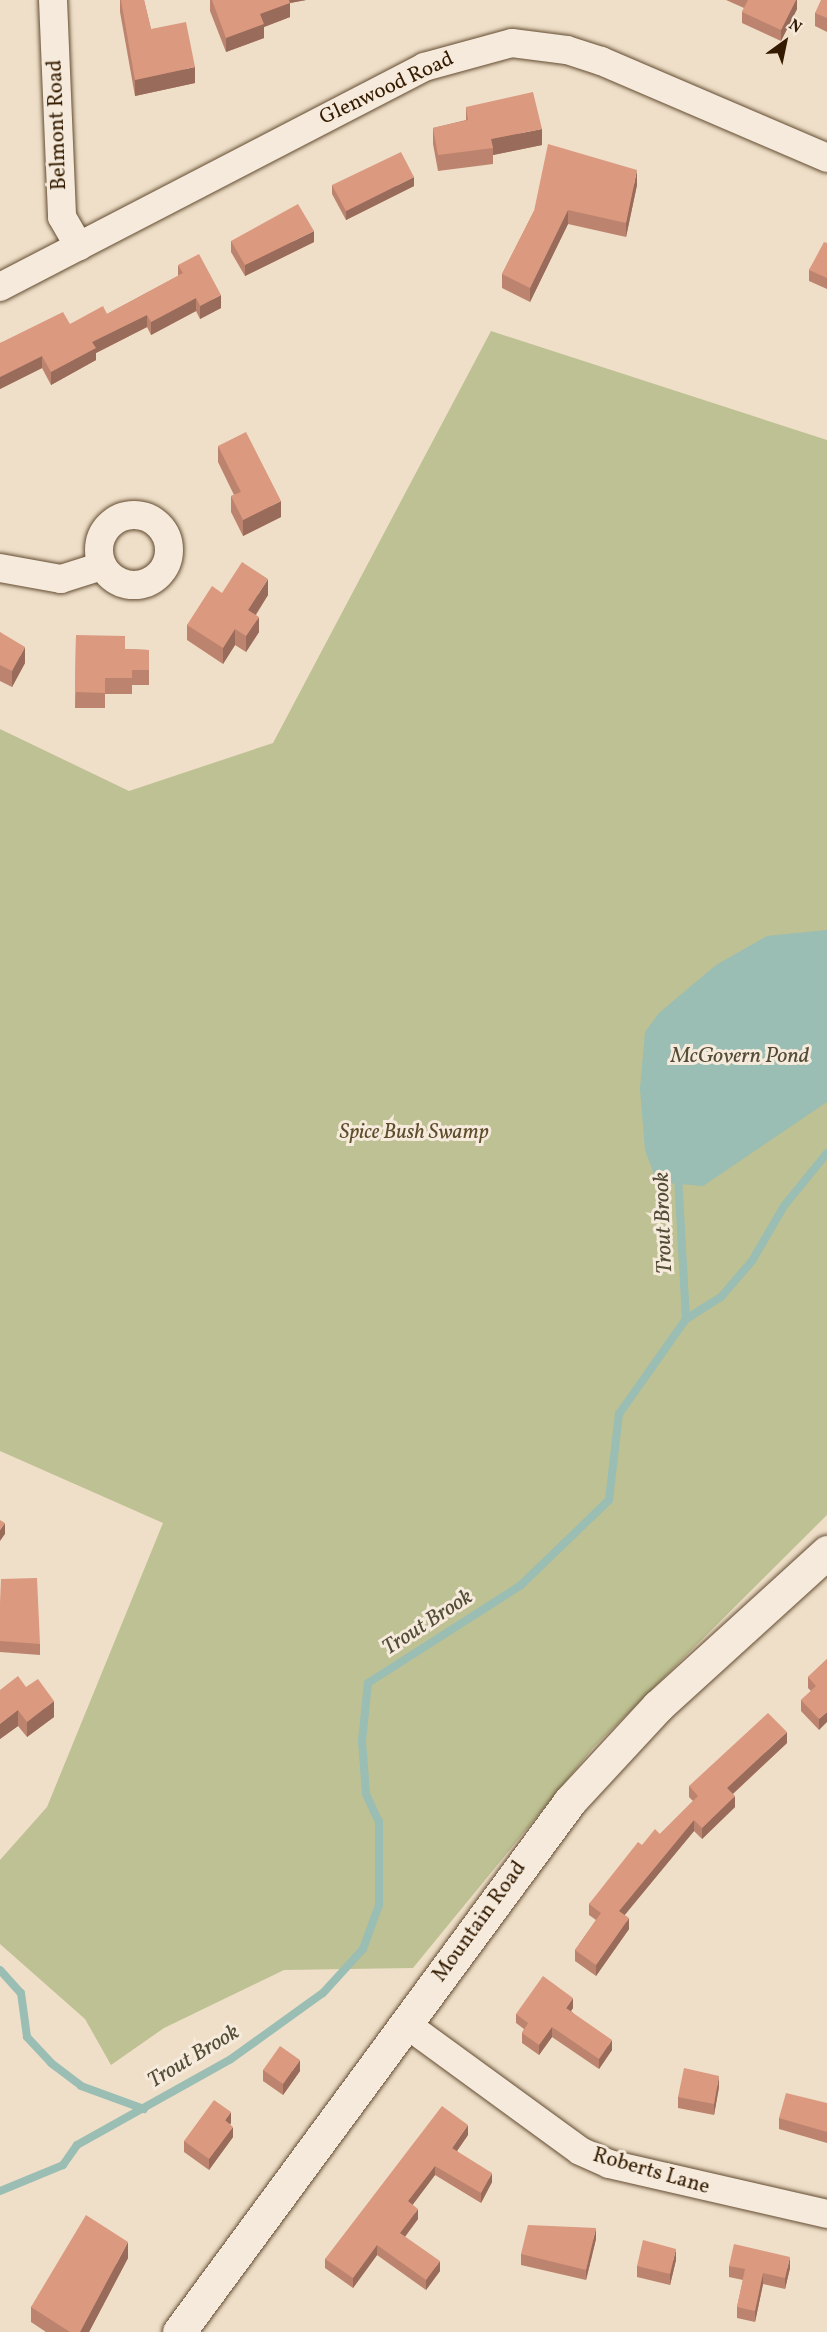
<!DOCTYPE html>
<html>
<head>
<meta charset="utf-8">
<style>
  body { margin:0 }
  #map { position:relative; width:827px; height:2332px; overflow:hidden; background:#efdfc8; font-family:Vollkorn,serif }
  div>[style] { position:absolute }
  [style*='--x'] { left:calc(var(--x)*1px); top:calc(var(--y)*1px); width:calc(var(--w)*1px); rotate:calc(var(--a)*1deg) }
  .green>* { inset:0; background:#bec193 }
  .water>* { inset:0; background:#9abdb4 }
  .stream>* { height:8px; margin:-4px; padding:0 4px; transform-origin:4px; border-radius:4px; background:#9abdb4 }
  .roads { filter:drop-shadow(0 0 2px #634c32) drop-shadow(0 0 2px #634c32) }
  .street>* { height:28px; margin:-14px; padding:0 14px; transform-origin:14px; border-radius:14px; background:#f5eadb }
  .street>.ring { margin:-14px; padding:0; box-sizing:content-box; background:none; border:28px solid #f5eadb; border-radius:50% }
  .secondary>* { height:33px; margin:-16.5px; padding:0 16.5px; transform-origin:16.5px; border-radius:16.5px; background:#f5eadb }
  .wall>* { inset:0; background:#bc846e }
  .shaded-wall>* { inset:0; background:#996b5a }
  .building>* { inset:0; background:#db9980 }
  span { translate:-50% -50%; white-space:nowrap; text-align:center; line-height:1.15; -webkit-text-stroke:6px #f5eadb; paint-order:stroke }
  .street-label { font-size:21px; color:#341b00 }
  .park-label { font-size:21px; color:#5d4d2c; font-style:italic }
  .water-label { font-size:22px; color:#534c36; font-style:italic }
  .north { position:absolute; left:755px; top:12px; width:60px; height:60px; -webkit-text-stroke:4px #f5eadb; paint-order:stroke; rotate:33deg; font-size:16px; font-weight:700; line-height:24px; text-align:center; color:#341b00 }
  .north::after { content:''; display:block; margin:auto; width:21px; height:27px; background:#341b00; clip-path:polygon(50% 0,100% 100%,50% 72%,0 100%) }
</style>
</head>
<body>
<div id="map">
  <div class="green">
    <div style="clip-path:polygon(491px 331px,827px 440px,827px 1515px,593px 1748px,413px 1968px,284px 1970px,164px 2028px,111px 2065px,85px 2019px,0 1944px,0 1860px,47px 1807px,163px 1523px,0 1451px,0 729px,129px 791px,273px 743px)"></div>
  </div>
  <div class="water">
    <div style="clip-path:polygon(827px 930px,827px 1102px,703px 1186px,657px 1182px,645px 1150px,640px 1089px,645px 1032px,659px 1013px,716px 965px,767px 936px)"></div>
  </div>
  <div class="stream">
    <div style="--x:686;--y:1319;--w:41;--a:-32.2"></div>
    <div style="--x:721;--y:1297;--w:48;--a:-49.3"></div>
    <div style="--x:752;--y:1261;--w:64;--a:-59.8"></div>
    <div style="--x:784;--y:1206;--w:68;--a:-50.9"></div>
    <div style="--x:0;--y:1970;--w:31;--a:48"></div>
    <div style="--x:21;--y:1993;--w:44;--a:82.2"></div>
    <div style="--x:27;--y:2037;--w:35;--a:47"></div>
    <div style="--x:51;--y:2063;--w:38;--a:37"></div>
    <div style="--x:81;--y:2086;--w:67;--a:20.1"></div>
    <div style="--x:0;--y:2191;--w:68;--a:-22.4"></div>
    <div style="--x:63;--y:2165;--w:24;--a:-55"></div>
    <div style="--x:77;--y:2145;--w:176;--a:-29.2"></div>
    <div style="--x:231;--y:2059;--w:113;--a:-35.7"></div>
    <div style="--x:323;--y:1993;--w:59;--a:-47.7"></div>
    <div style="--x:363;--y:1949;--w:47;--a:-70"></div>
    <div style="--x:379;--y:1905;--w:83;--a:-90"></div>
    <div style="--x:379;--y:1822;--w:31;--a:-115"></div>
    <div style="--x:366;--y:1794;--w:53;--a:-94.3"></div>
    <div style="--x:362;--y:1741;--w:58;--a:-84.1"></div>
    <div style="--x:368;--y:1683;--w:182;--a:-32.6"></div>
    <div style="--x:521;--y:1585;--w:122;--a:-44"></div>
    <div style="--x:609;--y:1500;--w:87;--a:-83.4"></div>
    <div style="--x:619;--y:1414;--w:116;--a:-54.8"></div>
    <div style="--x:686;--y:1319;--w:142;--a:-93.2"></div>
  </div>
  <div class="roads">
    <div class="street">
      <div style="--x:53;--y:0;--w:217;--a:87.6"></div>
      <div style="--x:62;--y:217;--w:34;--a:60"></div>
      <div style="--x:0;--y:287;--w:478;--a:-27.4"></div>
      <div style="--x:424;--y:67;--w:91;--a:-15.3"></div>
      <div style="--x:512;--y:43;--w:55;--a:7.3"></div>
      <div style="--x:567;--y:50;--w:36;--a:18"></div>
      <div style="--x:601;--y:61;--w:246;--a:23.2"></div>
      <div class="ring" style="left:99px;top:515px;width:42px;height:42px"></div>
      <div style="--x:0;--y:568;--w:62;--a:10.2"></div>
      <div style="--x:61;--y:579;--w:43;--a:-17.6"></div>
      <div style="--x:406;--y:2024;--w:215;--a:36.1"></div>
      <div style="--x:580;--y:2151;--w:32;--a:24"></div>
      <div style="--x:609;--y:2164;--w:224;--a:12.9"></div>
    </div>
    <div class="secondary">
      <div style="--x:179;--y:2332;--w:659;--a:-53.63"></div>
      <div style="--x:570;--y:1801;--w:129;--a:-47.2"></div>
      <div style="--x:658;--y:1706;--w:229;--a:-42.3"></div>
    </div>
  </div>
  <div class="wall">
    <div style="clip-path:polygon(120px 0,144px 0,151px 29px,195px 83px,135px 96px,120px 12px)"></div>
    <div style="clip-path:polygon(210px 0,306px 0,290px 3px,290px 17px,264px 27px,264px 38px,226px 52px,210px 11px)"></div>
    <div style="clip-path:polygon(726px 0,797px 0,797px 9px,781px 41px,742px 23px,742px 12px,744px 8px)"></div>
    <div style="clip-path:polygon(827px 0,827px 32px,815px 26px,815px 13px)"></div>
    <div style="clip-path:polygon(466px 107px,542px 145px,493px 155px,493px 164px,438px 171px,433px 144px,433px 128px,466px 120px)"></div>
    <div style="clip-path:polygon(332px 185px,414px 186px,346px 220px,332px 194px)"></div>
    <div style="clip-path:polygon(637px 185px,626px 237px,568px 224px,530px 302px,502px 288px,502px 274px,534px 211px)"></div>
    <div style="clip-path:polygon(231px 241px,314px 242px,245px 276px,231px 252px)"></div>
    <div style="clip-path:polygon(827px 243px,827px 289px,809px 281px,809px 270px)"></div>
    <div style="clip-path:polygon(178px 265px,221px 308px,200px 319px,196px 311px,151px 335px,147px 327px,96px 353px,96px 360px,51px 385px,42px 368px,0 389px,0 343px,107px 314px,178px 276px)"></div>
    <div style="clip-path:polygon(218px 446px,281px 517px,243px 536px,231px 512px,231px 496px,234px 495px,218px 462px)"></div>
    <div style="clip-path:polygon(222px 593px,268px 595px,256px 615px,259px 632px,246px 652px,235px 645px,223px 664px,187px 640px,187px 625px)"></div>
    <div style="clip-path:polygon(0 632px,25px 663px,12px 687px,0 681px)"></div>
    <div style="clip-path:polygon(76px 635px,125px 649px,149px 650px,149px 685px,132px 685px,132px 694px,105px 694px,105px 708px,75px 708px)"></div>
    <div style="clip-path:polygon(0 1603px,40px 1644px,40px 1655px,0 1652px)"></div>
    <div style="clip-path:polygon(827px 1659px,819px 1730px,801px 1711px,801px 1700px,811px 1691px,808px 1688px,808px 1677px)"></div>
    <div style="clip-path:polygon(26px 1687px,54px 1717px,27px 1737px,18px 1726px,0 1739px,0 1690px)"></div>
    <div style="clip-path:polygon(787px 1743px,733px 1794px,735px 1807px,702px 1839px,694px 1831px,624px 1915px,629px 1929px,596px 1976px,575px 1961px,575px 1950px,596px 1920px,589px 1915px,589px 1904px,642px 1845px,660px 1834px,693px 1801px,689px 1797px,689px 1786px)"></div>
    <div style="clip-path:polygon(573px 2008px,571px 2011px,612px 2050px,599px 2069px,552px 2037px,539px 2055px,522px 2043px,522px 2033px,524px 2029px,516px 2023px,516px 2014px)"></div>
    <div style="clip-path:polygon(263px 2070px,300px 2071px,283px 2095px,263px 2081px)"></div>
    <div style="clip-path:polygon(719px 2087px,714px 2115px,678px 2108px,678px 2097px)"></div>
    <div style="clip-path:polygon(827px 2103px,827px 2143px,779px 2129px,779px 2118px)"></div>
    <div style="clip-path:polygon(231px 2123px,230px 2124px,233px 2137px,209px 2170px,184px 2152px,184px 2141px)"></div>
    <div style="clip-path:polygon(468px 2135px,457px 2151px,492px 2182px,481px 2203px,435px 2175px,412px 2205px,418px 2219px,405px 2237px,440px 2271px,426px 2290px,377px 2255px,353px 2288px,325px 2268px,325px 2259px)"></div>
    <div style="clip-path:polygon(596px 2239px,586px 2280px,521px 2265px,521px 2254px)"></div>
    <div style="clip-path:polygon(128px 2258px,89px 2332px,46px 2332px,31px 2322px,31px 2307px)"></div>
    <div style="clip-path:polygon(676px 2260px,670px 2285px,637px 2277px,637px 2266px)"></div>
    <div style="clip-path:polygon(729px 2266px,790px 2268px,785px 2289px,763px 2284px,755px 2322px,737px 2318px,737px 2307px,743px 2280px,729px 2277px)"></div>
  </div>
  <div class="shaded-wall">
    <div style="clip-path:polygon(285px 0,306px 0,290px 3px,290px 17px,264px 27px,264px 38px,226px 52px,226px 38px,260px 14px)"></div>
    <div style="clip-path:polygon(796px 0,797px 0,797px 9px,781px 41px,781px 30px)"></div>
    <div style="clip-path:polygon(195px 67px,195px 83px,135px 96px,135px 80px)"></div>
    <div style="clip-path:polygon(542px 129px,542px 145px,493px 155px,493px 148px,491px 139px)"></div>
    <div style="clip-path:polygon(637px 170px,637px 185px,626px 237px,626px 223px)"></div>
    <div style="clip-path:polygon(414px 177px,414px 186px,346px 220px,346px 211px)"></div>
    <div style="clip-path:polygon(568px 210px,568px 224px,530px 302px,530px 288px)"></div>
    <div style="clip-path:polygon(314px 231px,314px 242px,245px 276px,245px 265px)"></div>
    <div style="clip-path:polygon(221px 295px,221px 308px,200px 319px,200px 306px)"></div>
    <div style="clip-path:polygon(196px 298px,196px 311px,151px 335px,151px 322px)"></div>
    <div style="clip-path:polygon(147px 315px,147px 327px,96px 353px,96px 360px,51px 385px,51px 372px,92px 342px)"></div>
    <div style="clip-path:polygon(42px 356px,42px 368px,0 389px,0 377px)"></div>
    <div style="clip-path:polygon(281px 501px,281px 517px,243px 536px,243px 520px)"></div>
    <div style="clip-path:polygon(268px 579px,268px 595px,248px 626px,248px 610px)"></div>
    <div style="clip-path:polygon(259px 617px,259px 632px,246px 652px,246px 636px)"></div>
    <div style="clip-path:polygon(235px 629px,235px 645px,223px 664px,223px 648px)"></div>
    <div style="clip-path:polygon(25px 647px,25px 663px,12px 687px,12px 671px)"></div>
    <div style="clip-path:polygon(5px 1523px,5px 1534px,0 1541px,0 1530px)"></div>
    <div style="clip-path:polygon(54px 1701px,54px 1717px,27px 1737px,27px 1722px)"></div>
    <div style="clip-path:polygon(18px 1710px,18px 1726px,0 1739px,0 1724px)"></div>
    <div style="clip-path:polygon(827px 1712px,827px 1722px,819px 1730px,819px 1719px)"></div>
    <div style="clip-path:polygon(787px 1732px,787px 1743px,727px 1799px,727px 1788px)"></div>
    <div style="clip-path:polygon(735px 1796px,735px 1807px,702px 1839px,702px 1828px)"></div>
    <div style="clip-path:polygon(694px 1820px,694px 1831px,619px 1922px,619px 1911px)"></div>
    <div style="clip-path:polygon(629px 1918px,629px 1929px,596px 1976px,596px 1965px)"></div>
    <div style="clip-path:polygon(573px 1998px,573px 2008px,566px 2018px,566px 2008px)"></div>
    <div style="clip-path:polygon(552px 2027px,552px 2037px,539px 2055px,539px 2045px)"></div>
    <div style="clip-path:polygon(612px 2040px,612px 2050px,599px 2069px,599px 2059px)"></div>
    <div style="clip-path:polygon(300px 2060px,300px 2071px,283px 2095px,283px 2084px)"></div>
    <div style="clip-path:polygon(719px 2076px,719px 2087px,714px 2115px,714px 2104px)"></div>
    <div style="clip-path:polygon(231px 2112px,231px 2123px,225px 2131px,225px 2120px)"></div>
    <div style="clip-path:polygon(468px 2125px,468px 2135px,452px 2158px,452px 2148px)"></div>
    <div style="clip-path:polygon(233px 2127px,233px 2137px,209px 2170px,209px 2159px)"></div>
    <div style="clip-path:polygon(435px 2166px,435px 2175px,408px 2211px,408px 2201px)"></div>
    <div style="clip-path:polygon(492px 2173px,492px 2182px,481px 2203px,481px 2193px)"></div>
    <div style="clip-path:polygon(418px 2209px,418px 2219px,400px 2243px,400px 2233px)"></div>
    <div style="clip-path:polygon(596px 2228px,596px 2239px,586px 2280px,586px 2270px)"></div>
    <div style="clip-path:polygon(128px 2242px,128px 2258px,89px 2332px,80px 2332px)"></div>
    <div style="clip-path:polygon(377px 2245px,377px 2255px,353px 2288px,353px 2278px)"></div>
    <div style="clip-path:polygon(676px 2249px,676px 2260px,670px 2285px,670px 2274px)"></div>
    <div style="clip-path:polygon(790px 2257px,790px 2268px,785px 2289px,785px 2278px)"></div>
    <div style="clip-path:polygon(440px 2261px,440px 2271px,426px 2290px,426px 2280px)"></div>
    <div style="clip-path:polygon(763px 2273px,763px 2284px,755px 2322px,755px 2311px)"></div>
  </div>
  <div class="building">
    <div style="clip-path:polygon(121px 0,144px 0,151px 29px,186px 22px,195px 67px,135px 80px)"></div>
    <div style="clip-path:polygon(212px 0,289px 0,290px 3px,260px 14px,264px 24px,226px 38px)"></div>
    <div style="clip-path:polygon(748px 0,796px 0,781px 30px,742px 12px)"></div>
    <div style="clip-path:polygon(821px 0,827px 0,827px 18px,815px 13px)"></div>
    <div style="clip-path:polygon(533px 92px,542px 129px,491px 139px,493px 148px,438px 155px,433px 128px,468px 120px,466px 107px)"></div>
    <div style="clip-path:polygon(548px 144px,637px 170px,626px 223px,568px 210px,530px 288px,502px 274px,534px 211px)"></div>
    <div style="clip-path:polygon(401px 152px,414px 177px,346px 211px,332px 185px)"></div>
    <div style="clip-path:polygon(298px 204px,314px 231px,245px 265px,231px 241px)"></div>
    <div style="clip-path:polygon(824px 242px,827px 243px,827px 278px,809px 270px)"></div>
    <div style="clip-path:polygon(199px 254px,221px 295px,200px 306px,196px 298px,151px 322px,147px 315px,92px 342px,96px 348px,51px 372px,42px 356px,0 377px,0 343px,63px 312px,70px 324px,103px 306px,107px 314px,183px 273px,178px 265px)"></div>
    <div style="clip-path:polygon(246px 432px,281px 501px,243px 520px,231px 496px,241px 492px,218px 446px)"></div>
    <div style="clip-path:polygon(242px 562px,268px 579px,248px 610px,259px 617px,246px 636px,235px 629px,223px 648px,187px 625px,212px 586px,222px 593px)"></div>
    <div style="clip-path:polygon(0 632px,25px 647px,12px 671px,0 665px)"></div>
    <div style="clip-path:polygon(76px 635px,125px 636px,125px 649px,149px 650px,149px 670px,132px 670px,132px 678px,105px 678px,105px 693px,75px 692px)"></div>
    <div style="clip-path:polygon(0 1520px,5px 1523px,0 1530px)"></div>
    <div style="clip-path:polygon(37px 1578px,40px 1644px,0 1641px,0 1603px,1px 1579px)"></div>
    <div style="clip-path:polygon(827px 1659px,827px 1712px,819px 1719px,801px 1700px,816px 1686px,808px 1677px)"></div>
    <div style="clip-path:polygon(18px 1676px,26px 1687px,38px 1679px,54px 1701px,27px 1722px,18px 1710px,0 1724px,0 1690px)"></div>
    <div style="clip-path:polygon(768px 1713px,787px 1732px,727px 1788px,735px 1796px,702px 1828px,694px 1820px,619px 1911px,629px 1918px,596px 1965px,575px 1950px,601px 1913px,589px 1904px,638px 1842px,642px 1845px,655px 1829px,660px 1834px,698px 1796px,689px 1786px)"></div>
    <div style="clip-path:polygon(543px 1976px,573px 1998px,566px 2008px,612px 2040px,599px 2059px,552px 2027px,539px 2045px,522px 2033px,528px 2023px,516px 2014px)"></div>
    <div style="clip-path:polygon(280px 2046px,300px 2060px,283px 2084px,263px 2070px)"></div>
    <div style="clip-path:polygon(684px 2068px,719px 2076px,714px 2104px,678px 2097px)"></div>
    <div style="clip-path:polygon(786px 2093px,827px 2103px,827px 2132px,779px 2118px)"></div>
    <div style="clip-path:polygon(214px 2100px,231px 2112px,225px 2120px,233px 2127px,209px 2159px,184px 2141px)"></div>
    <div style="clip-path:polygon(442px 2106px,468px 2125px,452px 2148px,492px 2173px,481px 2193px,435px 2166px,408px 2201px,418px 2209px,400px 2233px,440px 2261px,426px 2280px,377px 2245px,353px 2278px,325px 2259px)"></div>
    <div style="clip-path:polygon(86px 2215px,128px 2242px,80px 2332px,70px 2332px,31px 2307px)"></div>
    <div style="clip-path:polygon(528px 2225px,596px 2228px,586px 2270px,521px 2254px)"></div>
    <div style="clip-path:polygon(643px 2240px,676px 2249px,670px 2274px,637px 2266px)"></div>
    <div style="clip-path:polygon(734px 2244px,790px 2257px,785px 2278px,763px 2273px,755px 2311px,737px 2307px,745px 2269px,729px 2266px)"></div>
  </div>
  <div class="street-label">
    <span style="left:387px;top:89px;rotate:-25deg">Glenwood Road</span>
    <span style="left:58px;top:125px;rotate:-92deg">Belmont Road</span>
    <span style="left:480px;top:1922px;rotate:-54deg">Mountain Road</span>
    <span style="left:651px;top:2172px;rotate:16deg">Roberts Lane</span>
  </div>
  <div class="park-label">
    <span style="left:414px;top:1133px">Spice Bush Swamp</span>
  </div>
  <div class="water-label">
    <span style="left:740px;top:1057px">McGovern Pond</span>
    <span style="left:664px;top:1223px;rotate:-92deg">Trout Brook</span>
    <span style="left:428px;top:1623px;rotate:-33deg">Trout Brook</span>
    <span style="left:194px;top:2057px;rotate:-31deg">Trout Brook</span>
  </div>
  <div class="north">N</div>
</div>
</body>
</html>
